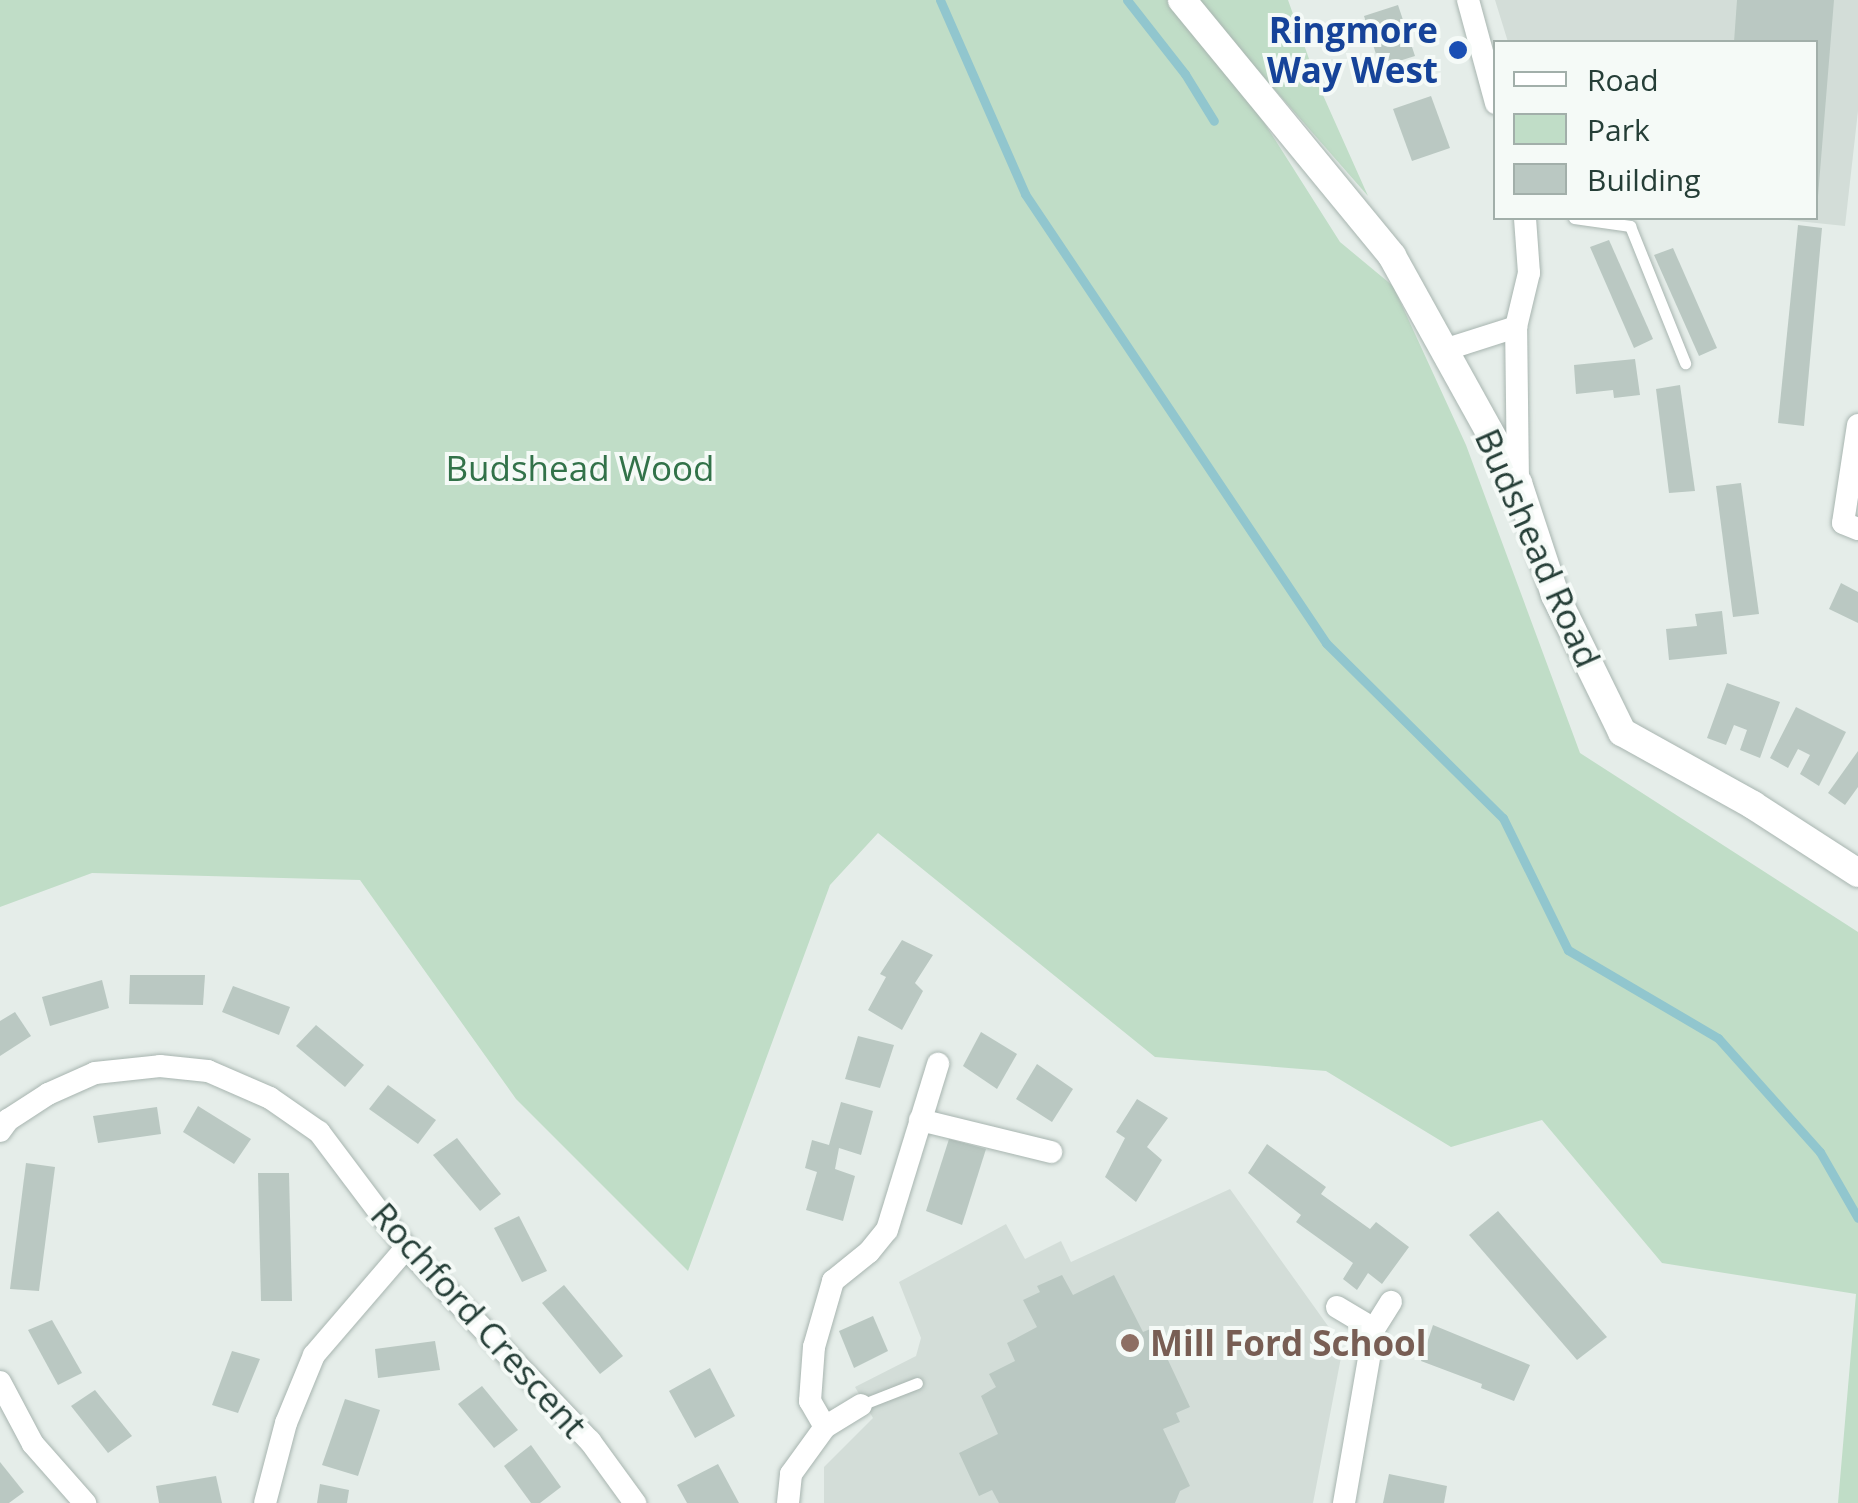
<!DOCTYPE html>
<html>
<head>
<meta charset="utf-8">
<style>
  body { margin:0 }
  #map { position:relative; width:1858px; height:1503px; overflow:hidden; background:#e5ede9; font-family:"Open Sans",sans-serif }
  div>[style] { position:absolute }
  [style*='--x'] { left:calc(var(--x)*1px); top:calc(var(--y)*1px); width:calc(var(--w)*1px); rotate:calc(var(--a)*1deg) }
  .built>* { inset:0; background:#d3ddd8 }
  .green>* { inset:0; background:#c0ddc7 }
  .stream>* { height:9px; margin:-4.5px; padding:0 4.5px; transform-origin:4.5px; border-radius:4.5px; background:#91c6ce }
  .building>* { inset:0; background:#bac8c2 }
  .roads { filter:drop-shadow(0 0 2px #a8b5b0) drop-shadow(0 0 2px #a8b5b0) }
  .service>* { height:11px; margin:-5.5px; padding:0 5.5px; transform-origin:5.5px; border-radius:5.5px; background:#fff }
  .minor>* { height:22px; margin:-11px; padding:0 11px; transform-origin:11px; border-radius:11px; background:#fff }
  .tertiary>* { height:28px; margin:-14px; padding:0 14px; transform-origin:14px; border-radius:14px; background:#fff }
  .dots>* { width:28px; height:28px; translate:-50% -50%; box-sizing:border-box; border:5px solid #f5faf7; border-radius:50% }
  span { translate:-50% -50%; white-space:nowrap; text-align:center; line-height:1.15; -webkit-text-stroke:8px #f5faf7; paint-order:stroke }
  .transit-label { font-size:35px; color:#164399; font-weight:700 }
  .right { translate:-100% -50%; text-align:right }
  .park-label { font-size:35px; color:#327249 }
  .street-label { font-size:35px; color:#253e37 }
  .education-label { font-size:35px; color:#785e54; font-weight:700 }
  .left { translate:0 -50%; text-align:left }
  .legend { position:absolute; left:1493px; top:40px; width:325px; height:180px; box-sizing:border-box; background:#f5faf7; border:2px solid #a2afaa; margin:0; padding:12px 18px; list-style:none; font-size:30px; color:#253e37 }
  .legend li { display:flex; align-items:center; gap:20px; height:50px }
  .legend b { width:50px; border:2px solid #a2afaa }
</style>
</head>
<body>
<div id="map">
  <div class="built">
    <div style="clip-path:polygon(1495px 0,1858px 0,1858px 111px,1845px 226px,1768px 218px,1816px 218px,1816px 42px,1508px 42px)"></div>
    <div style="clip-path:polygon(1230px 1189px,1343px 1347px,1313px 1503px,824px 1503px,824px 1467px,873px 1418px,855px 1387px,916px 1356px,921px 1338px,899px 1282px,1006px 1224px,1025px 1259px,1061px 1241px,1071px 1262px)"></div>
  </div>
  <div class="green">
    <div style="clip-path:polygon(0 0,1171px 0,1232px 72px,1340px 242px,1393px 286px,1466px 445px,1580px 753px,1858px 932px,1858px 1503px,1838px 1503px,1856px 1294px,1662px 1263px,1542px 1120px,1451px 1147px,1326px 1071px,1155px 1057px,878px 833px,830px 885px,688px 1271px,516px 1099px,360px 880px,92px 873px,0 907px)"></div>
    <div style="clip-path:polygon(1196px 0,1288px 0,1318px 84px,1368px 196px)"></div>
  </div>
  <div class="stream">
    <div style="--x:940;--y:0;--w:212;--a:66.3"></div>
    <div style="--x:1025;--y:194;--w:541;--a:56.16"></div>
    <div style="--x:1326;--y:643;--w:249;--a:44.7"></div>
    <div style="--x:1503;--y:818;--w:147;--a:63.8"></div>
    <div style="--x:1568;--y:950;--w:174;--a:30.4"></div>
    <div style="--x:1718;--y:1038;--w:153;--a:48.2"></div>
    <div style="--x:1820;--y:1152;--w:76;--a:60.1"></div>
    <div style="--x:1127;--y:0;--w:94;--a:51.9"></div>
    <div style="--x:1185;--y:74;--w:55;--a:58.3"></div>
  </div>
  <div class="building">
    <div style="clip-path:polygon(1737px 0,1834px 0,1818px 196px,1816px 42px,1734px 42px)"></div>
    <div style="clip-path:polygon(1398px 5px,1415px 56px,1380px 67px,1364px 16px)"></div>
    <div style="clip-path:polygon(1431px 96px,1450px 148px,1412px 161px,1393px 109px)"></div>
    <div style="clip-path:polygon(1798px 225px,1822px 228px,1804px 426px,1778px 423px)"></div>
    <div style="clip-path:polygon(1609px 240px,1653px 339px,1634px 348px,1590px 247px)"></div>
    <div style="clip-path:polygon(1673px 248px,1717px 348px,1699px 356px,1654px 255px)"></div>
    <div style="clip-path:polygon(1635px 359px,1640px 395px,1614px 398px,1613px 390px,1576px 394px,1574px 365px)"></div>
    <div style="clip-path:polygon(1680px 385px,1695px 491px,1669px 493px,1656px 389px)"></div>
    <div style="clip-path:polygon(1741px 483px,1759px 614px,1733px 617px,1716px 486px)"></div>
    <div style="clip-path:polygon(1841px 583px,1858px 592px,1858px 623px,1829px 609px)"></div>
    <div style="clip-path:polygon(1722px 611px,1727px 654px,1669px 660px,1666px 629px,1697px 626px,1695px 614px)"></div>
    <div style="clip-path:polygon(1727px 683px,1780px 702px,1760px 758px,1740px 750px,1747px 730px,1734px 725px,1726px 745px,1707px 738px)"></div>
    <div style="clip-path:polygon(1796px 707px,1846px 732px,1819px 786px,1800px 774px,1810px 755px,1798px 749px,1788px 768px,1770px 758px)"></div>
    <div style="clip-path:polygon(1858px 751px,1858px 787px,1845px 805px,1828px 793px)"></div>
    <div style="clip-path:polygon(902px 940px,933px 955px,915px 983px,923px 991px,902px 1030px,868px 1010px,886px 977px,880px 974px)"></div>
    <div style="clip-path:polygon(130px 975px,205px 975px,203px 1005px,129px 1004px)"></div>
    <div style="clip-path:polygon(102px 980px,109px 1008px,50px 1026px,42px 997px)"></div>
    <div style="clip-path:polygon(233px 986px,290px 1007px,279px 1035px,222px 1012px)"></div>
    <div style="clip-path:polygon(15px 1012px,31px 1036px,0 1056px,0 1021px)"></div>
    <div style="clip-path:polygon(316px 1025px,364px 1065px,345px 1087px,296px 1046px)"></div>
    <div style="clip-path:polygon(981px 1032px,1017px 1054px,997px 1089px,963px 1066px)"></div>
    <div style="clip-path:polygon(858px 1036px,894px 1045px,880px 1088px,845px 1079px)"></div>
    <div style="clip-path:polygon(1037px 1064px,1073px 1089px,1052px 1122px,1016px 1099px)"></div>
    <div style="clip-path:polygon(388px 1085px,436px 1120px,418px 1144px,369px 1109px)"></div>
    <div style="clip-path:polygon(1137px 1099px,1168px 1118px,1147px 1147px,1162px 1160px,1136px 1202px,1105px 1177px,1125px 1138px,1116px 1132px)"></div>
    <div style="clip-path:polygon(841px 1102px,873px 1111px,861px 1155px,839px 1148px,835px 1169px,855px 1176px,843px 1221px,806px 1210px,817px 1172px,805px 1168px,812px 1140px,829px 1145px)"></div>
    <div style="clip-path:polygon(198px 1106px,251px 1139px,234px 1164px,183px 1132px)"></div>
    <div style="clip-path:polygon(157px 1107px,161px 1134px,98px 1143px,93px 1116px)"></div>
    <div style="clip-path:polygon(457px 1138px,501px 1194px,480px 1211px,433px 1155px)"></div>
    <div style="clip-path:polygon(949px 1139px,986px 1149px,962px 1225px,926px 1211px)"></div>
    <div style="clip-path:polygon(1267px 1144px,1326px 1187px,1321px 1194px,1370px 1229px,1376px 1222px,1409px 1247px,1382px 1284px,1368px 1273px,1357px 1290px,1343px 1279px,1353px 1263px,1296px 1222px,1301px 1215px,1248px 1173px)"></div>
    <div style="clip-path:polygon(26px 1163px,55px 1167px,39px 1291px,10px 1289px)"></div>
    <div style="clip-path:polygon(258px 1173px,289px 1173px,292px 1301px,261px 1301px)"></div>
    <div style="clip-path:polygon(1498px 1211px,1607px 1337px,1577px 1360px,1469px 1235px)"></div>
    <div style="clip-path:polygon(519px 1216px,547px 1271px,522px 1282px,494px 1228px)"></div>
    <div style="clip-path:polygon(1062px 1275px,1073px 1295px,1114px 1275px,1143px 1332px,1153px 1328px,1190px 1407px,1176px 1413px,1180px 1422px,1163px 1429px,1190px 1486px,1180px 1491px,1175px 1503px,999px 1503px,992px 1490px,979px 1496px,959px 1453px,998px 1434px,981px 1396px,996px 1387px,989px 1374px,1015px 1361px,1007px 1343px,1037px 1327px,1023px 1300px,1040px 1292px,1037px 1286px)"></div>
    <div style="clip-path:polygon(564px 1285px,623px 1356px,600px 1374px,542px 1303px)"></div>
    <div style="clip-path:polygon(873px 1316px,888px 1351px,854px 1368px,839px 1331px)"></div>
    <div style="clip-path:polygon(52px 1320px,82px 1373px,58px 1385px,28px 1330px)"></div>
    <div style="clip-path:polygon(1433px 1325px,1530px 1365px,1514px 1401px,1481px 1388px,1482px 1384px,1421px 1361px)"></div>
    <div style="clip-path:polygon(435px 1341px,440px 1370px,378px 1378px,375px 1349px)"></div>
    <div style="clip-path:polygon(232px 1351px,260px 1359px,238px 1413px,212px 1405px)"></div>
    <div style="clip-path:polygon(710px 1368px,735px 1416px,695px 1438px,669px 1391px)"></div>
    <div style="clip-path:polygon(482px 1386px,518px 1430px,494px 1448px,458px 1404px)"></div>
    <div style="clip-path:polygon(95px 1390px,132px 1436px,108px 1453px,71px 1406px)"></div>
    <div style="clip-path:polygon(345px 1399px,380px 1410px,358px 1476px,322px 1465px)"></div>
    <div style="clip-path:polygon(531px 1445px,561px 1487px,540px 1503px,531px 1503px,504px 1466px)"></div>
    <div style="clip-path:polygon(0 1462px,24px 1492px,9px 1503px,0 1503px)"></div>
    <div style="clip-path:polygon(718px 1464px,739px 1503px,687px 1503px,677px 1485px)"></div>
    <div style="clip-path:polygon(1389px 1474px,1447px 1486px,1444px 1503px,1383px 1503px)"></div>
    <div style="clip-path:polygon(216px 1476px,222px 1503px,159px 1503px,156px 1486px)"></div>
    <div style="clip-path:polygon(320px 1484px,349px 1490px,347px 1503px,317px 1503px)"></div>
  </div>
  <div class="roads">
    <div class="service">
      <div style="--x:1574;--y:218;--w:57;--a:8.1"></div>
      <div style="--x:1630;--y:226;--w:148;--a:68.1"></div>
      <div style="--x:861;--y:1405;--w:60;--a:-21.4"></div>
    </div>
    <div class="minor">
      <div style="--x:1468;--y:0;--w:107;--a:74.8"></div>
      <div style="--x:1444;--y:350;--w:76;--a:-17.7"></div>
      <div style="--x:1858;--y:425;--w:99;--a:98.7"></div>
      <div style="--x:1843;--y:523;--w:16;--a:22"></div>
      <div style="--x:1518;--y:483;--w:156;--a:-90.7"></div>
      <div style="--x:1516;--y:327;--w:56;--a:-76.5"></div>
      <div style="--x:1529;--y:273;--w:55;--a:-94.2"></div>
      <div style="--x:920;--y:1120;--w:135;--a:13.7"></div>
      <div style="--x:0;--y:1131;--w:14;--a:-54"></div>
      <div style="--x:8;--y:1120;--w:48;--a:-33"></div>
      <div style="--x:48;--y:1094;--w:51;--a:-24.1"></div>
      <div style="--x:95;--y:1073;--w:65;--a:-6.1"></div>
      <div style="--x:160;--y:1066;--w:48;--a:5.9"></div>
      <div style="--x:208;--y:1071;--w:68;--a:23.5"></div>
      <div style="--x:270;--y:1098;--w:60;--a:34.8"></div>
      <div style="--x:319;--y:1132;--w:145;--a:53.1"></div>
      <div style="--x:406;--y:1248;--w:267;--a:46.4"></div>
      <div style="--x:590;--y:1441;--w:77;--a:54"></div>
      <div style="--x:1337;--y:1307;--w:43;--a:30.7"></div>
      <div style="--x:0;--y:1382;--w:70;--a:62"></div>
      <div style="--x:33;--y:1444;--w:79;--a:48.6"></div>
      <div style="--x:825;--y:1427;--w:30;--a:-120"></div>
      <div style="--x:810;--y:1401;--w:54;--a:-85.8"></div>
      <div style="--x:814;--y:1347;--w:69;--a:-73.9"></div>
      <div style="--x:833;--y:1281;--w:46;--a:-38.9"></div>
      <div style="--x:869;--y:1252;--w:28;--a:-51"></div>
      <div style="--x:887;--y:1230;--w:174;--a:-72.9"></div>
      <div style="--x:265;--y:1503;--w:83;--a:-75.3"></div>
      <div style="--x:286;--y:1423;--w:74;--a:-67.6"></div>
      <div style="--x:314;--y:1355;--w:141;--a:-49.3"></div>
      <div style="--x:788;--y:1503;--w:29;--a:-84"></div>
      <div style="--x:791;--y:1474;--w:58;--a:-54.1"></div>
      <div style="--x:825;--y:1427;--w:42;--a:-31.4"></div>
      <div style="--x:1344;--y:1503;--w:177;--a:-80.2"></div>
      <div style="--x:1374;--y:1329;--w:32;--a:-58"></div>
    </div>
    <div class="tertiary">
      <div style="--x:1182;--y:0;--w:331;--a:50.6"></div>
      <div style="--x:1392;--y:256;--w:260;--a:61"></div>
      <div style="--x:1518;--y:483;--w:118;--a:71.7"></div>
      <div style="--x:1555;--y:595;--w:153;--a:63.9"></div>
      <div style="--x:1622;--y:732;--w:150;--a:29.1"></div>
      <div style="--x:1753;--y:805;--w:125;--a:32.9"></div>
    </div>
  </div>
  <div class="dots">
    <div style="left:1458px;top:50px;background:#1a4fb4"></div>
    <div style="left:1130px;top:1343px;background:#8d6e63"></div>
  </div>
  <div class="transit-label">
    <span class="right" style="left:1438px;top:50px">Ringmore<br>Way West</span>
  </div>
  <div class="park-label">
    <span style="left:580px;top:468px">Budshead Wood</span>
  </div>
  <div class="street-label">
    <span style="left:1538px;top:548px;rotate:66deg">Budshead Road</span>
    <span style="left:479px;top:1320px;rotate:48deg">Rochford Crescent</span>
  </div>
  <div class="education-label">
    <span class="left" style="left:1150px;top:1343px">Mill Ford School</span>
  </div>
  <ul class="legend">
  <li><b style="height:12px;background:#fff"></b>Road</li>
  <li><b style="height:28px;background:#c0ddc7"></b>Park</li>
  <li><b style="height:28px;background:#bac8c2"></b>Building</li>
  </ul>
</div>
</body>
</html>
